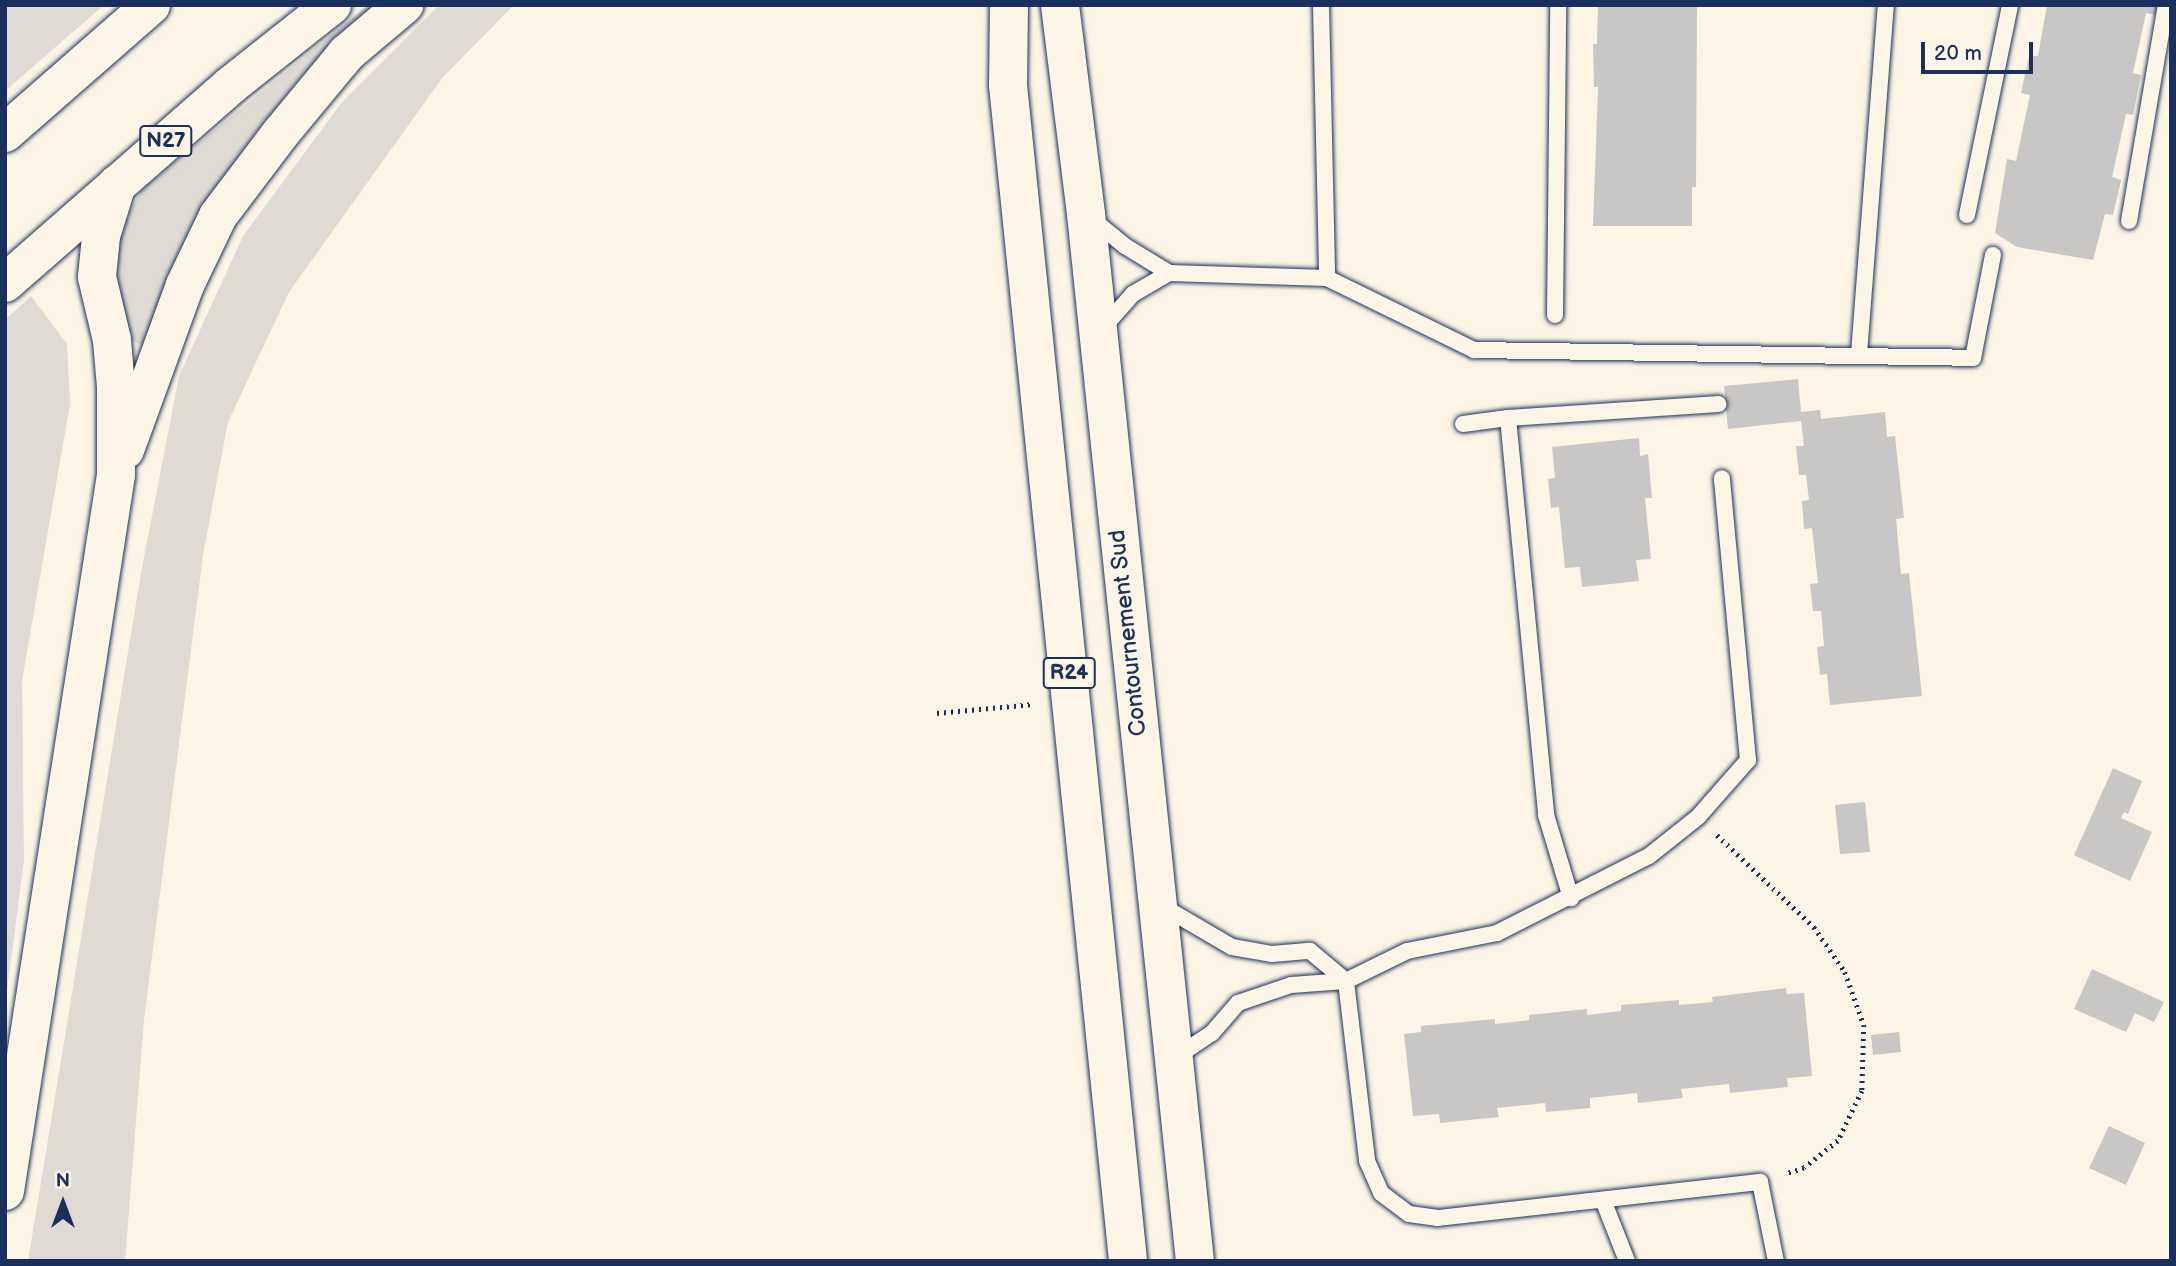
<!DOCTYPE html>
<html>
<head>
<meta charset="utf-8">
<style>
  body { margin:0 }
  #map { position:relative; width:2176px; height:1266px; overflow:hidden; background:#fcf5e5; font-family:"Balsamiq Sans",sans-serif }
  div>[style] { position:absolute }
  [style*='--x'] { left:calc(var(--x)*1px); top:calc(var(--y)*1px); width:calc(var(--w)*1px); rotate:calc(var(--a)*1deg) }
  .green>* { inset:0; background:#dfdbd4 }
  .building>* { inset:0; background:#c8c7c6 }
  .path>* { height:4.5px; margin-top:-2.25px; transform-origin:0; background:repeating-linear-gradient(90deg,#1b2f5e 0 2px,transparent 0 7px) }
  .roads { filter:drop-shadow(0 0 2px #1b2f5e) drop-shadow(0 0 2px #1b2f5e) }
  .lane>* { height:16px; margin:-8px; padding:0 8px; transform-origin:8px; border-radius:8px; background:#fcf5e5 }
  .highway>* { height:38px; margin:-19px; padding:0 19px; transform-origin:19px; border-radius:19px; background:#fcf5e5 }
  span { translate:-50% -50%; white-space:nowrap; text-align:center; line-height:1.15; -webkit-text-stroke:6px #fcf5e5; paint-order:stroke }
  .shield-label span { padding:2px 5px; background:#fcf5e5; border:2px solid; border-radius:5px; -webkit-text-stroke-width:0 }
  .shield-label { font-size:21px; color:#1b2f5e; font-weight:700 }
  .street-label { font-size:23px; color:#1b2f5e }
  .frame { position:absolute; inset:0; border:7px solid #1b2f5e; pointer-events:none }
  .north { position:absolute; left:28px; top:1168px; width:70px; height:70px; -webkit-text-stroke:5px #fcf5e5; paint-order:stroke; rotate:0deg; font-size:19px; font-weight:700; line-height:28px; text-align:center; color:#1b2f5e }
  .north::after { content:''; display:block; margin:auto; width:24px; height:32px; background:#1b2f5e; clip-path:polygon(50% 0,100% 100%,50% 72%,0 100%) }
  .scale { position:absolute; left:1921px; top:42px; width:112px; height:32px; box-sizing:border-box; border:4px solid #1b2f5e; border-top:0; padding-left:9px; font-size:21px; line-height:24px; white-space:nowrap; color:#1b2f5e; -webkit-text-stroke:5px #fcf5e5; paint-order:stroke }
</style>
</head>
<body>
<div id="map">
  <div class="green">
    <div style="clip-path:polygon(5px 5px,104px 5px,5px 91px)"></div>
    <div style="clip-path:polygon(368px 5px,382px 5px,144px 348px,125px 334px,111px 284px,117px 236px,142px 189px)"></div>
    <div style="clip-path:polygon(439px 5px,514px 5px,443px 77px,289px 292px,228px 422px,203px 555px,144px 1020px,125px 1261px,28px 1261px,141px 573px,179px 376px,243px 236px,342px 102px)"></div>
    <div style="clip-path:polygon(31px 296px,67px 344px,70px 404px,22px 681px,24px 860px,5px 1006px,5px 320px)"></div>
  </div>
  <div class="building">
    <div style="clip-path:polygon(1598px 5px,1697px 5px,1696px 187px,1692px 187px,1692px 226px,1593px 226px,1598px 87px,1594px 87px,1593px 44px,1597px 44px)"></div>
    <div style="clip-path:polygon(2047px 5px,2158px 5px,2156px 15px,2146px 13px,2133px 73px,2141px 75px,2133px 115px,2126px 114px,2112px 177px,2121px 180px,2113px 215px,2105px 214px,2093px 260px,2017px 247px,1995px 233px,2007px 159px,2016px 161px,2030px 95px,2021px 93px,2029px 56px,2038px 56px)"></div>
    <div style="clip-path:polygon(1798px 379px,1801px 412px,1820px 410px,1821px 419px,1885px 412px,1887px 437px,1895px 436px,1904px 518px,1896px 519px,1901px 574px,1909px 573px,1922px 696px,1830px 705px,1827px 674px,1820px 675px,1817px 647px,1824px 646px,1821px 611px,1813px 611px,1810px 584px,1818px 583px,1812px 528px,1804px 529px,1802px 501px,1809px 500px,1806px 475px,1799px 475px,1796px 446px,1804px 446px,1801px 421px,1728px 429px,1724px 386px)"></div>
    <div style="clip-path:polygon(1639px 438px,1640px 456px,1648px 454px,1652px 498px,1645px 498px,1651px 559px,1636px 560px,1639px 581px,1582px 587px,1580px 567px,1565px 568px,1559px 507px,1551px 508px,1548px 479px,1555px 478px,1552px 447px)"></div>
    <div style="clip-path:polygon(2113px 768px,2142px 781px,2128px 814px,2124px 812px,2121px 818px,2152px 832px,2130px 881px,2074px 855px)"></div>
    <div style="clip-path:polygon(1865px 802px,1870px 852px,1840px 854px,1835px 805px)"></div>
    <div style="clip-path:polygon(2092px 969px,2164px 1002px,2154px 1022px,2135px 1013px,2126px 1032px,2074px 1009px)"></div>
    <div style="clip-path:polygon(1786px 988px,1787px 994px,1804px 993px,1812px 1076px,1787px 1078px,1788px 1087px,1730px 1093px,1729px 1084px,1681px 1089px,1683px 1098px,1638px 1103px,1637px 1093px,1590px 1098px,1590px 1108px,1546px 1112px,1545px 1103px,1497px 1108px,1499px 1117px,1440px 1123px,1439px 1114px,1413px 1116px,1404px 1034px,1421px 1032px,1421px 1026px,1495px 1019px,1495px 1024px,1513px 1022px,1529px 1020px,1529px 1015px,1587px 1009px,1587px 1015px,1621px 1011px,1621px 1005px,1679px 1000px,1679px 1005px,1713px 1002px,1712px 997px)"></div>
    <div style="clip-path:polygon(1899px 1032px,1901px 1052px,1873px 1055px,1871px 1035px)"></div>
    <div style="clip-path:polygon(2109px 1126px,2145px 1143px,2126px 1185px,2089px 1168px)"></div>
  </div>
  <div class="path">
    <div style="--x:937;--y:713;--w:97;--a:-5.3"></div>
    <div style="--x:1717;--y:835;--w:134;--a:43.5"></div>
    <div style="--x:1814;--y:927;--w:55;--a:55.4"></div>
    <div style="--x:1845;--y:972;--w:56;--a:70.3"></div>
    <div style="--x:1864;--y:1025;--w:66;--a:91.7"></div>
    <div style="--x:1862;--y:1091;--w:55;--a:115.6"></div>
    <div style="--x:1838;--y:1141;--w:43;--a:141.5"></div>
    <div style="--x:1804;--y:1168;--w:19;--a:162"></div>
  </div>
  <div class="roads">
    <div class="lane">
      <div style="--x:1321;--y:5;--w:273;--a:88.7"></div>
      <div style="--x:1967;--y:215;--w:214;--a:-78.4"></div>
      <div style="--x:1092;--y:219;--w:43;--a:39.3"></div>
      <div style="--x:1125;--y:246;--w:52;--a:31.5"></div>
      <div style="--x:1169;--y:273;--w:158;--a:1.8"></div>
      <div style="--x:1327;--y:278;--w:164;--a:26.1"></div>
      <div style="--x:1474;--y:350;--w:499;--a:0.9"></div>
      <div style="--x:1973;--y:358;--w:105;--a:-79"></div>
      <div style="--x:2129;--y:221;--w:219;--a:-80.3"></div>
      <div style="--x:1555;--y:315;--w:310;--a:-89.4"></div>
      <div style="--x:1102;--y:329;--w:47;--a:-48.5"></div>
      <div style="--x:1133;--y:294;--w:42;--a:-30.3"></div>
      <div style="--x:1859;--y:354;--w:350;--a:-85.6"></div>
      <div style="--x:1508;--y:418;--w:211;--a:-3.8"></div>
      <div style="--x:1463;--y:424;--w:45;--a:-7.6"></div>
      <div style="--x:1508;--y:418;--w:399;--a:84.5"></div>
      <div style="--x:1546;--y:815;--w:87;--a:73.2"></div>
      <div style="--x:1162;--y:906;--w:81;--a:30.4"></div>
      <div style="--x:1232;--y:947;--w:41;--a:9.9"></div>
      <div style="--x:1272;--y:954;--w:38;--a:-5"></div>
      <div style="--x:1310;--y:951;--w:47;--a:39.8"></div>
      <div style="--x:1346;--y:981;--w:181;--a:83.3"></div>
      <div style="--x:1367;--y:1161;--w:35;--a:66"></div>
      <div style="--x:1381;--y:1193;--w:35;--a:37"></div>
      <div style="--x:1409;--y:1214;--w:29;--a:8"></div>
      <div style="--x:1438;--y:1218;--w:324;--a:-6.4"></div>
      <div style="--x:1760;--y:1182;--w:81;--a:78.6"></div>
      <div style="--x:1176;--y:1057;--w:43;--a:-33.7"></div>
      <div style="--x:1212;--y:1033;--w:40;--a:-49"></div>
      <div style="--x:1238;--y:1003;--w:56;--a:-18.8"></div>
      <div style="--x:1291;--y:985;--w:55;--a:-4.2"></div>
      <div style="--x:1346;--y:981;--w:68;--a:-26.2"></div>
      <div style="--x:1407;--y:951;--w:92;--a:-11.3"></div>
      <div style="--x:1497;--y:933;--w:170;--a:-26.9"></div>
      <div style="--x:1649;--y:856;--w:63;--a:-38.5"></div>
      <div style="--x:1698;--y:817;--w:76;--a:-48.7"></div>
      <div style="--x:1748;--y:760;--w:283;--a:-95.3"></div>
      <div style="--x:1603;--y:1200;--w:66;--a:68.5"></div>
    </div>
    <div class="highway">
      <div style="--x:1009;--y:5;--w:80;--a:90.7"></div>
      <div style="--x:1008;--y:85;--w:1182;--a:84.17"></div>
      <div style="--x:1060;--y:5;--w:211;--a:82.9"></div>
      <div style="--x:1086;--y:214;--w:1053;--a:84.06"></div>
      <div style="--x:5;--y:133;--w:194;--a:-41.2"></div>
      <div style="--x:5;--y:283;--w:300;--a:-41.2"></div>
      <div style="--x:231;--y:85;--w:129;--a:-38.4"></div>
      <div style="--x:125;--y:450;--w:176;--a:-70"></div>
      <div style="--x:185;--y:285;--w:76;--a:-64.4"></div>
      <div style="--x:218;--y:216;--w:103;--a:-52.9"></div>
      <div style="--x:280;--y:134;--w:105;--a:-50.4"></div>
      <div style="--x:347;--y:53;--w:75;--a:-40.1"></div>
      <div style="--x:5;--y:1191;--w:725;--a:-81.19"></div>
      <div style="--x:116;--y:475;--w:88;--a:-90"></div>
      <div style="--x:116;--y:387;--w:47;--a:-94.9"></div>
      <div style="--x:112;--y:340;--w:65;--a:-103.4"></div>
      <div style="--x:97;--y:277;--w:41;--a:-84.4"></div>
      <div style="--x:101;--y:236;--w:54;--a:-72.9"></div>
    </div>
  </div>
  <div class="shield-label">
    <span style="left:166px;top:141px">N27</span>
    <span style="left:1069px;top:673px">R24</span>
  </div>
  <div class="street-label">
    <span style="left:1128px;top:633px;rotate:-96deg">Contournement Sud</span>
  </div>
  <div class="frame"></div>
  <div class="north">N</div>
  <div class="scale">20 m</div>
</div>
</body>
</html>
